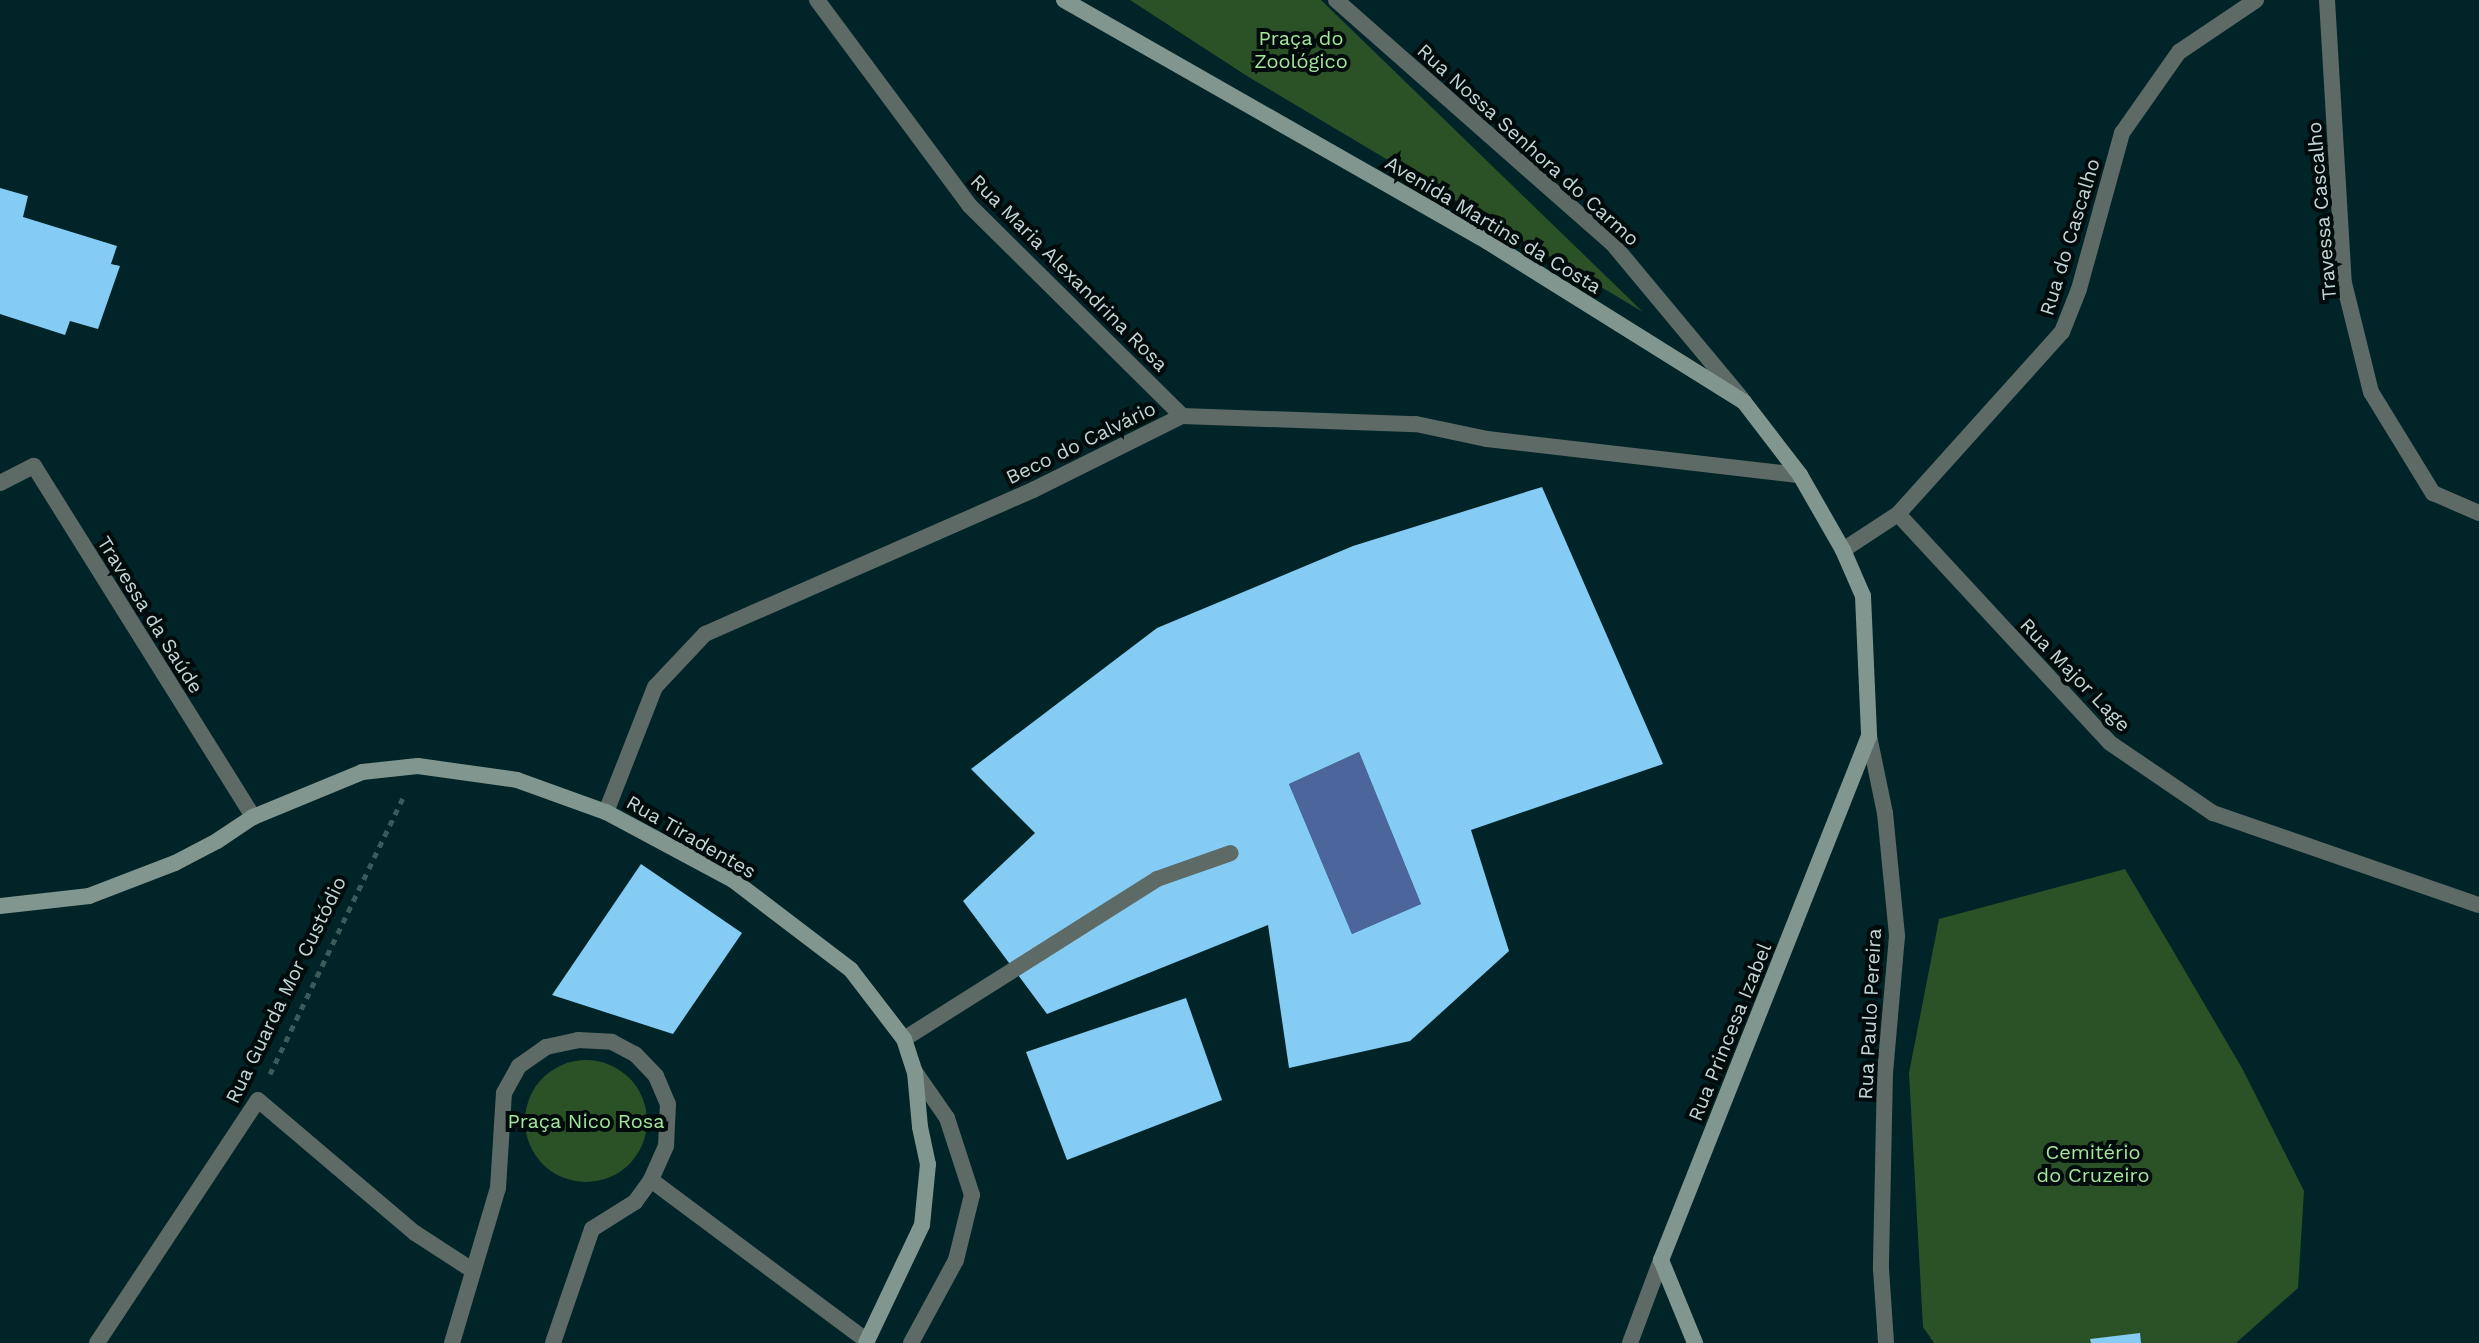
<!DOCTYPE html>
<html>
<head>
<meta charset="utf-8">
<style>
  body { margin:0 }
  #map { position:relative; width:2479px; height:1343px; overflow:hidden; background:#002427; font-family:"Work Sans",sans-serif }
  div>[style] { position:absolute }
  [style*='--x'] { left:calc(var(--x)*1px); top:calc(var(--y)*1px); width:calc(var(--w)*1px); rotate:calc(var(--a)*1deg) }
  .green>* { inset:0; background:#2a5226 }
  .round { border-radius:50% }
  .water>* { inset:0; background:#4c659b }
  .building>* { inset:0; background:#84ccf3 }
  .path>* { height:5px; margin-top:-2.5px; transform-origin:0; background:repeating-linear-gradient(90deg,#3b5a5c 0 6px,transparent 0 12px) }
  .lane>* { height:16px; margin:-8px; padding:0 8px; transform-origin:8px; border-radius:8px; background:#5d6a66 }
  .street>* { height:16px; margin:-8px; padding:0 8px; transform-origin:8px; border-radius:8px; background:#5d6a66 }
  .secondary>* { height:16px; margin:-8px; padding:0 8px; transform-origin:8px; border-radius:8px; background:#80968e }
  span { translate:-50% -50%; white-space:nowrap; text-align:center; line-height:1.15; -webkit-text-stroke:8px #010b0c; paint-order:stroke }
  .park-label { font-size:20px; color:#a3e69c }
  .street-label { font-size:20px; color:#c3d6d7 }
</style>
</head>
<body>
<div id="map">
  <div class="green">
    <div style="clip-path:polygon(1130px 0,1321px 0,1643px 312px,1247px 76px)"></div>
    <div style="clip-path:polygon(2125px 869px,2242px 1068px,2304px 1191px,2298px 1288px,2236px 1343px,1934px 1343px,1923px 1327px,1909px 1073px,1939px 919px)"></div>
    <div class="round" style="left:525px;top:1060px;width:122px;height:122px"></div>
  </div>
  <div class="water">
    <div style="clip-path:polygon(1359px 752px,1421px 904px,1352px 934px,1289px 784px)"></div>
  </div>
  <div class="building">
    <div style="clip-path:polygon(0 188px,28px 196px,23px 217px,117px 246px,111px 264px,120px 266px,98px 329px,70px 321px,65px 335px,0 314px)"></div>
    <div style="clip-path:polygon(evenodd,1542px 487px,1663px 764px,1471px 830px,1509px 951px,1410px 1041px,1289px 1068px,1268px 925px,1047px 1014px,963px 901px,1035px 833px,971px 769px,1157px 628px,1353px 546px,1542px 487px,1359px 752px,1421px 904px,1352px 934px,1289px 784px,1359px 752px)"></div>
    <div style="clip-path:polygon(641px 864px,742px 933px,673px 1034px,552px 995px)"></div>
    <div style="clip-path:polygon(1186px 998px,1222px 1100px,1067px 1160px,1026px 1052px)"></div>
    <div style="clip-path:polygon(2140px 1333px,2141px 1343px,2091px 1343px,2090px 1339px)"></div>
  </div>
  <div class="path">
    <div style="--x:270;--y:1074;--w:306;--a:-64.3"></div>
  </div>
  <div class="lane">
    <div style="--x:904;--y:1039;--w:299;--a:-32.3"></div>
    <div style="--x:1157;--y:879;--w:78;--a:-19.4"></div>
  </div>
  <div class="street">
    <div style="--x:817;--y:0;--w:255;--a:53.4"></div>
    <div style="--x:969;--y:205;--w:300;--a:44.7"></div>
    <div style="--x:1336;--y:0;--w:368;--a:41.4"></div>
    <div style="--x:1612;--y:243;--w:202;--a:50.2"></div>
    <div style="--x:2327;--y:0;--w:284;--a:86.6"></div>
    <div style="--x:2344;--y:283;--w:112;--a:76.1"></div>
    <div style="--x:2371;--y:392;--w:119;--a:58.5"></div>
    <div style="--x:2433;--y:493;--w:50;--a:23.5"></div>
    <div style="--x:0;--y:483;--w:38;--a:-27"></div>
    <div style="--x:34;--y:466;--w:414;--a:58"></div>
    <div style="--x:1898;--y:514;--w:312;--a:47.2"></div>
    <div style="--x:2110;--y:743;--w:125;--a:34.2"></div>
    <div style="--x:2213;--y:813;--w:281;--a:19.1"></div>
    <div style="--x:1843;--y:550;--w:66;--a:-33.2"></div>
    <div style="--x:1898;--y:514;--w:245;--a:-48"></div>
    <div style="--x:2062;--y:332;--w:46;--a:-68.4"></div>
    <div style="--x:2079;--y:289;--w:162;--a:-74.6"></div>
    <div style="--x:2122;--y:133;--w:99;--a:-54.9"></div>
    <div style="--x:2179;--y:52;--w:93;--a:-34"></div>
    <div style="--x:1869;--y:736;--w:79;--a:78.3"></div>
    <div style="--x:1885;--y:813;--w:124;--a:84.4"></div>
    <div style="--x:1897;--y:936;--w:137;--a:95"></div>
    <div style="--x:1885;--y:1072;--w:197;--a:91.2"></div>
    <div style="--x:1881;--y:1269;--w:74;--a:86.1"></div>
    <div style="--x:606;--y:812;--w:134;--a:-68.6"></div>
    <div style="--x:655;--y:687;--w:73;--a:-46.7"></div>
    <div style="--x:705;--y:634;--w:358;--a:-23.7"></div>
    <div style="--x:1033;--y:490;--w:166;--a:-26.4"></div>
    <div style="--x:1182;--y:416;--w:234;--a:2"></div>
    <div style="--x:1416;--y:424;--w:73;--a:11.9"></div>
    <div style="--x:1487;--y:439;--w:315;--a:6.6"></div>
    <div style="--x:651;--y:1180;--w:269;--a:36.7"></div>
    <div style="--x:97;--y:1343;--w:291;--a:-56.5"></div>
    <div style="--x:258;--y:1100;--w:206;--a:40.3"></div>
    <div style="--x:415;--y:1233;--w:68;--a:33"></div>
    <div style="--x:452;--y:1343;--w:162;--a:-73.5"></div>
    <div style="--x:498;--y:1188;--w:95;--a:-86.4"></div>
    <div style="--x:504;--y:1093;--w:31;--a:-61"></div>
    <div style="--x:519;--y:1066;--w:33;--a:-35"></div>
    <div style="--x:546;--y:1047;--w:33;--a:-12"></div>
    <div style="--x:578;--y:1040;--w:34;--a:3"></div>
    <div style="--x:612;--y:1042;--w:26;--a:28"></div>
    <div style="--x:635;--y:1054;--w:30;--a:46"></div>
    <div style="--x:656;--y:1076;--w:30;--a:67"></div>
    <div style="--x:668;--y:1104;--w:42;--a:92.7"></div>
    <div style="--x:666;--y:1146;--w:37;--a:114"></div>
    <div style="--x:651;--y:1180;--w:27;--a:126"></div>
    <div style="--x:635;--y:1202;--w:51;--a:147.9"></div>
    <div style="--x:592;--y:1229;--w:120;--a:108.9"></div>
    <div style="--x:911;--y:1343;--w:94;--a:-61.5"></div>
    <div style="--x:956;--y:1260;--w:67;--a:-76.2"></div>
    <div style="--x:972;--y:1195;--w:81;--a:-108"></div>
    <div style="--x:947;--y:1118;--w:56;--a:-124.8"></div>
    <div style="--x:1630;--y:1343;--w:89;--a:-69.5"></div>
  </div>
  <div class="secondary">
    <div style="--x:1064;--y:0;--w:488;--a:29.7"></div>
    <div style="--x:1488;--y:242;--w:302;--a:32"></div>
    <div style="--x:1744;--y:402;--w:92;--a:52.5"></div>
    <div style="--x:1800;--y:475;--w:86;--a:60.2"></div>
    <div style="--x:1843;--y:550;--w:50;--a:66.5"></div>
    <div style="--x:1863;--y:596;--w:140;--a:87.5"></div>
    <div style="--x:1869;--y:736;--w:564;--a:111.65"></div>
    <div style="--x:1661;--y:1260;--w:90;--a:67.7"></div>
    <div style="--x:0;--y:906;--w:90;--a:-6.4"></div>
    <div style="--x:89;--y:896;--w:92;--a:-21"></div>
    <div style="--x:175;--y:863;--w:47;--a:-27.6"></div>
    <div style="--x:217;--y:841;--w:43;--a:-33.7"></div>
    <div style="--x:253;--y:817;--w:118;--a:-22.4"></div>
    <div style="--x:362;--y:772;--w:56;--a:-6.1"></div>
    <div style="--x:418;--y:766;--w:100;--a:8"></div>
    <div style="--x:517;--y:780;--w:95;--a:19.8"></div>
    <div style="--x:606;--y:812;--w:144;--a:28.2"></div>
    <div style="--x:733;--y:880;--w:148;--a:37.3"></div>
    <div style="--x:851;--y:970;--w:87;--a:52.5"></div>
    <div style="--x:904;--y:1039;--w:35;--a:72"></div>
    <div style="--x:915;--y:1072;--w:55;--a:84.8"></div>
    <div style="--x:920;--y:1127;--w:38;--a:78"></div>
    <div style="--x:928;--y:1164;--w:61;--a:95.6"></div>
    <div style="--x:922;--y:1225;--w:131;--a:115.4"></div>
  </div>
  <div class="park-label">
    <span style="left:1301px;top:50px">Praça do<br>Zoológico</span>
    <span style="left:586px;top:1121px">Praça Nico Rosa</span>
    <span style="left:2093px;top:1164px">Cemitério<br>do Cruzeiro</span>
  </div>
  <div class="street-label">
    <span style="left:1528px;top:145px;rotate:42deg">Rua Nossa Senhora do Carmo</span>
    <span style="left:2322px;top:211px;rotate:-95deg">Travessa Cascalho</span>
    <span style="left:1493px;top:225px;rotate:31deg">Avenida Martins da Costa</span>
    <span style="left:2070px;top:237px;rotate:-73deg">Rua do Cascalho</span>
    <span style="left:1069px;top:273px;rotate:45deg">Rua Maria Alexandrina Rosa</span>
    <span style="left:1081px;top:443px;rotate:-26deg">Beco do Calvário</span>
    <span style="left:150px;top:615px;rotate:58deg">Travessa da Saúde</span>
    <span style="left:2075px;top:675px;rotate:46deg">Rua Major Lage</span>
    <span style="left:691px;top:837px;rotate:30deg">Rua Tiradentes</span>
    <span style="left:286px;top:990px;rotate:-64deg">Rua Guarda Mor Custódio</span>
    <span style="left:1870px;top:1014px;rotate:-87deg">Rua Paulo Pereira</span>
    <span style="left:1730px;top:1032px;rotate:-68deg">Rua Princesa Izabel</span>
  </div>
</div>
</body>
</html>
